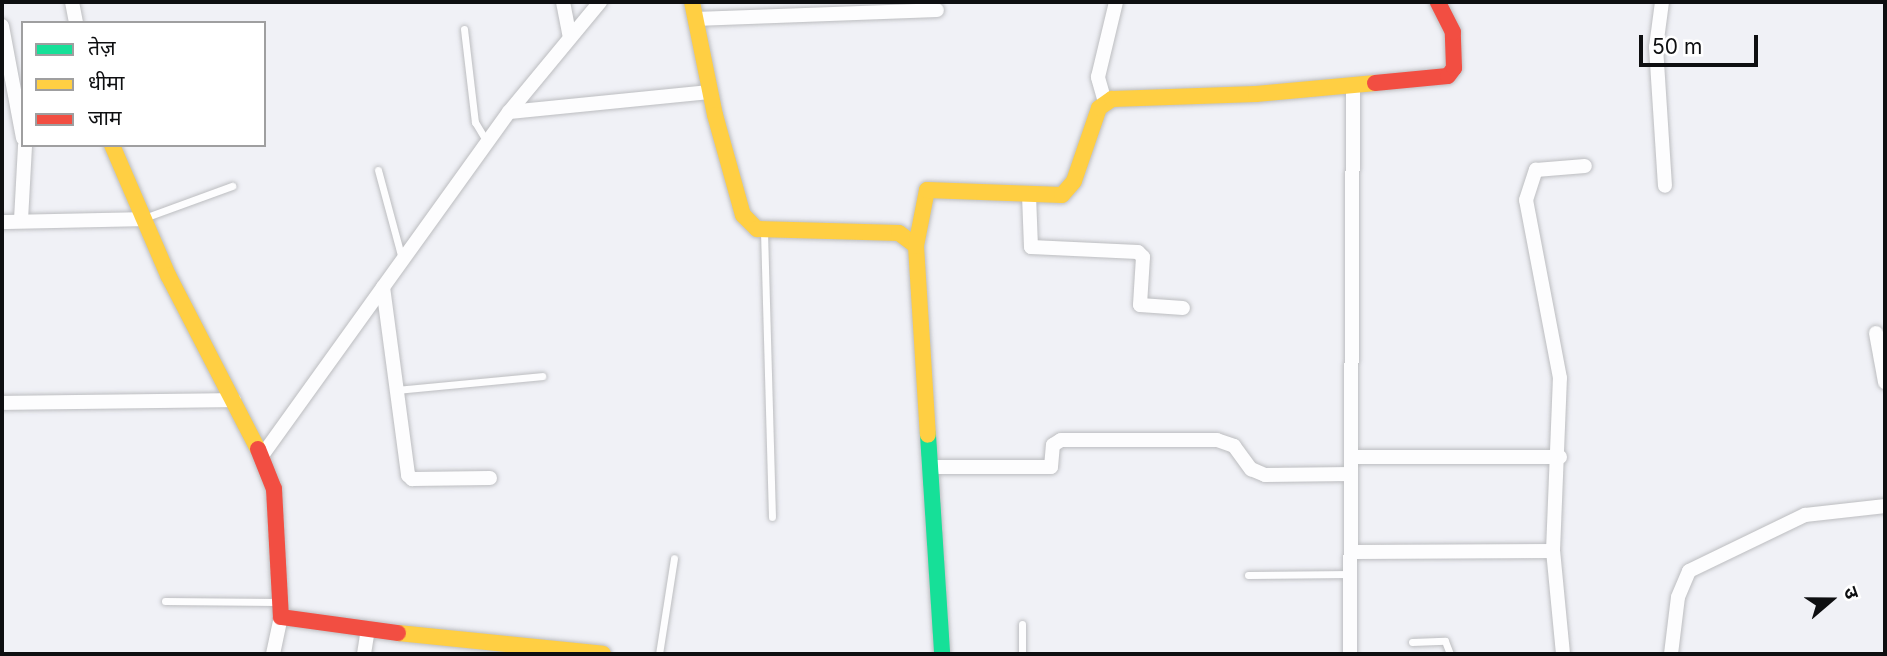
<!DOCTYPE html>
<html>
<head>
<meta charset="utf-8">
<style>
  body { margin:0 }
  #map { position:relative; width:1887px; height:656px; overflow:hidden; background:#f0f1f6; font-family:Inter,"Noto Sans Devanagari",sans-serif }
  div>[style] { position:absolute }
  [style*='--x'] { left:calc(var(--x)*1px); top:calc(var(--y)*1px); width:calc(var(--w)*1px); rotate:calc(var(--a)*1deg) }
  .roads { filter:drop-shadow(0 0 2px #bcbdc0) drop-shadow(0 0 2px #bcbdc0) }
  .lane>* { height:7px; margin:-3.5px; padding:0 3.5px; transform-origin:3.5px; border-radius:3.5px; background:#fdfdfe }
  .street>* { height:14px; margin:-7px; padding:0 7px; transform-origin:7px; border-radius:7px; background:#fdfdfe }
  .fast>* { height:16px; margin:-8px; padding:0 8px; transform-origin:8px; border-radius:8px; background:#16e098 }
  .slow>* { height:16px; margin:-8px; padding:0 8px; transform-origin:8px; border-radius:8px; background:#ffcf43 }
  .jam>* { height:16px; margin:-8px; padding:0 8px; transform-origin:8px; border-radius:8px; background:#f24e42 }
  span { translate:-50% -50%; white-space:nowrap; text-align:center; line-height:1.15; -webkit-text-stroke:5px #fff; paint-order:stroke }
  .frame { position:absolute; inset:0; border:4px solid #0e0f11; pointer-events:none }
  .legend { position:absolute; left:21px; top:21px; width:245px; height:126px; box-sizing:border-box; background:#fff; border:2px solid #9f9fa0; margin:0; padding:9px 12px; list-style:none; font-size:21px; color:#0e0f11 }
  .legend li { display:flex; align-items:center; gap:14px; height:35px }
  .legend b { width:35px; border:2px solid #9f9fa0 }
  .north { position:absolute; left:1796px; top:565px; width:70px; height:70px; -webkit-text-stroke:5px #fff; paint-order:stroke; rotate:70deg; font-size:19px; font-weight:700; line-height:28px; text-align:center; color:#0e0f11 }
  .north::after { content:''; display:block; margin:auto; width:24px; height:32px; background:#0e0f11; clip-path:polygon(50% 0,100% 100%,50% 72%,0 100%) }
  .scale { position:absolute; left:1639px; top:35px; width:119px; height:32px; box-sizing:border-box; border:4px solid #0e0f11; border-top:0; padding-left:9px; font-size:21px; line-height:24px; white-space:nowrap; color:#0e0f11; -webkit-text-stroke:5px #fff; paint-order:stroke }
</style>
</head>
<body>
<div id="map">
  <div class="roads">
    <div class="lane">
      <div style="--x:464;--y:29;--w:94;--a:83.3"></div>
      <div style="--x:475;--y:122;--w:23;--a:59"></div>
      <div style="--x:378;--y:170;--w:92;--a:74.9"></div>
      <div style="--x:144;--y:218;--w:94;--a:-20"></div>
      <div style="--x:764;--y:231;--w:286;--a:88.4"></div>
      <div style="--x:397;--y:390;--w:146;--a:-5.5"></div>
      <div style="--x:1248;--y:575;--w:103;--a:-0.6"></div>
      <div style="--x:165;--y:601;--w:112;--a:0.5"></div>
      <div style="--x:1022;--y:624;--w:30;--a:90"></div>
      <div style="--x:1412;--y:642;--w:33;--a:-2"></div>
      <div style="--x:1445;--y:641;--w:14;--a:69"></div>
      <div style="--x:659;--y:654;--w:97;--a:-81.1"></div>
    </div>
    <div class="street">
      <div style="--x:72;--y:2;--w:21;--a:79"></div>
      <div style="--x:563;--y:2;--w:36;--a:79"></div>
      <div style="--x:1662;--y:2;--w:45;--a:97.6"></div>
      <div style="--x:1656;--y:47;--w:139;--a:86.3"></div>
      <div style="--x:695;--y:19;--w:242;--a:-2.1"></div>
      <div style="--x:2;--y:26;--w:114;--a:79.4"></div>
      <div style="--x:1105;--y:102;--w:26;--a:-106"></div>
      <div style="--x:1098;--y:77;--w:77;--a:-76.5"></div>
      <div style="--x:509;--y:112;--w:202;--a:-5.7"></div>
      <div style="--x:1029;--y:195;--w:52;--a:87.8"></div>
      <div style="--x:1031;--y:247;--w:107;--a:2.7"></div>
      <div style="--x:1138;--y:252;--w:7;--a:45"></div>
      <div style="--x:1143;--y:257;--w:48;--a:93.6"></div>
      <div style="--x:1140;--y:305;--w:43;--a:4"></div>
      <div style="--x:21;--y:220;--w:75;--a:-86.9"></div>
      <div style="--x:2;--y:222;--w:140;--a:-1.2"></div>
      <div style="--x:383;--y:287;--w:190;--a:82.4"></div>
      <div style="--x:408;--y:475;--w:6;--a:45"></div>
      <div style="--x:412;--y:479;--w:78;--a:-0.7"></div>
      <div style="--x:1876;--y:333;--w:50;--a:79.6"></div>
      <div style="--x:2;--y:403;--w:232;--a:-0.7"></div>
      <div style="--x:261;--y:457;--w:425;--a:-54.3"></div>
      <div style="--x:509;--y:112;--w:143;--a:-50.4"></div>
      <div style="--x:1351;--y:457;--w:209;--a:0"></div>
      <div style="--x:932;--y:467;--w:119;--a:0"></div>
      <div style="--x:1051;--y:467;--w:22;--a:-85"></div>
      <div style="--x:1053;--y:445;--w:9;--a:-32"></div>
      <div style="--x:1061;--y:440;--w:156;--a:0"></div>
      <div style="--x:1217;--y:440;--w:18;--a:19"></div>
      <div style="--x:1234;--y:446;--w:29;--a:54"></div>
      <div style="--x:1251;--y:469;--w:15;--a:23"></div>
      <div style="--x:1265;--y:475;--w:86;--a:-0.7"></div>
      <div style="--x:1352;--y:552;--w:201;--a:-0.3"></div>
      <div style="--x:273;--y:654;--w:38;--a:-78"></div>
      <div style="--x:364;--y:654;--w:26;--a:-81"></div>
      <div style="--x:1350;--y:654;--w:567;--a:-89.7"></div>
      <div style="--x:1563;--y:654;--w:103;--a:-95.5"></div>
      <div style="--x:1553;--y:551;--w:173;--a:-87.7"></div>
      <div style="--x:1560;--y:378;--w:181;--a:-100.8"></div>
      <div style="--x:1526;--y:200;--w:32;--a:-72"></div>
      <div style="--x:1536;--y:170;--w:49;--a:-4.7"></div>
      <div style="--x:1671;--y:654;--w:57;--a:-83"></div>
      <div style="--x:1678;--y:597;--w:28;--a:-67"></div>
      <div style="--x:1689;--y:571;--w:129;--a:-25.8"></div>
      <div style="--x:1805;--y:515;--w:81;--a:-6.4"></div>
    </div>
    <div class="fast">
      <div style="--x:928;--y:435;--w:219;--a:86.3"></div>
    </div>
    <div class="slow">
      <div style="--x:692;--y:2;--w:115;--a:78.5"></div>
      <div style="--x:715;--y:115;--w:104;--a:74.4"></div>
      <div style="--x:743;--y:215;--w:20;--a:45"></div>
      <div style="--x:757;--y:229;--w:142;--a:1.6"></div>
      <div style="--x:899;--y:233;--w:21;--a:37"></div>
      <div style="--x:916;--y:246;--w:189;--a:86.4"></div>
      <div style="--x:112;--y:145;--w:142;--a:66.7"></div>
      <div style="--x:168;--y:275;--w:196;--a:62.7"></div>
      <div style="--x:916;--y:246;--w:57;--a:-78.9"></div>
      <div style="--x:927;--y:190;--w:135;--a:2.1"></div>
      <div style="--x:1062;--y:195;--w:18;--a:-49"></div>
      <div style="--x:1074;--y:181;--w:77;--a:-71.1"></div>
      <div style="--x:1099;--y:108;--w:16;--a:-35"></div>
      <div style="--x:1112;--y:99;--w:144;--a:-2"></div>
      <div style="--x:1256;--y:94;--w:120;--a:-5.3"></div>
      <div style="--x:398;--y:633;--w:206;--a:5.8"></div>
    </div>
    <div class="jam">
      <div style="--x:1375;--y:83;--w:73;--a:-5.5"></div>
      <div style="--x:1448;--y:76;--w:10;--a:-53"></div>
      <div style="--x:1454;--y:68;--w:36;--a:-92"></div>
      <div style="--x:1453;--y:32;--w:34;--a:-117"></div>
      <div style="--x:258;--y:449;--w:43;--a:68.2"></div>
      <div style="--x:274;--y:489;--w:128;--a:86.9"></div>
      <div style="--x:281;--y:617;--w:118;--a:7.8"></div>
    </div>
  </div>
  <div class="frame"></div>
  <ul class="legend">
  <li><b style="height:9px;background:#16e098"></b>तेज़</li>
  <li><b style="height:9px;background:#ffcf43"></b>धीमा</li>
  <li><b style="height:9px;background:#f24e42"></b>जाम</li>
  </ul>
  <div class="north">उ</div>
  <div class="scale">50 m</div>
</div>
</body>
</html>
